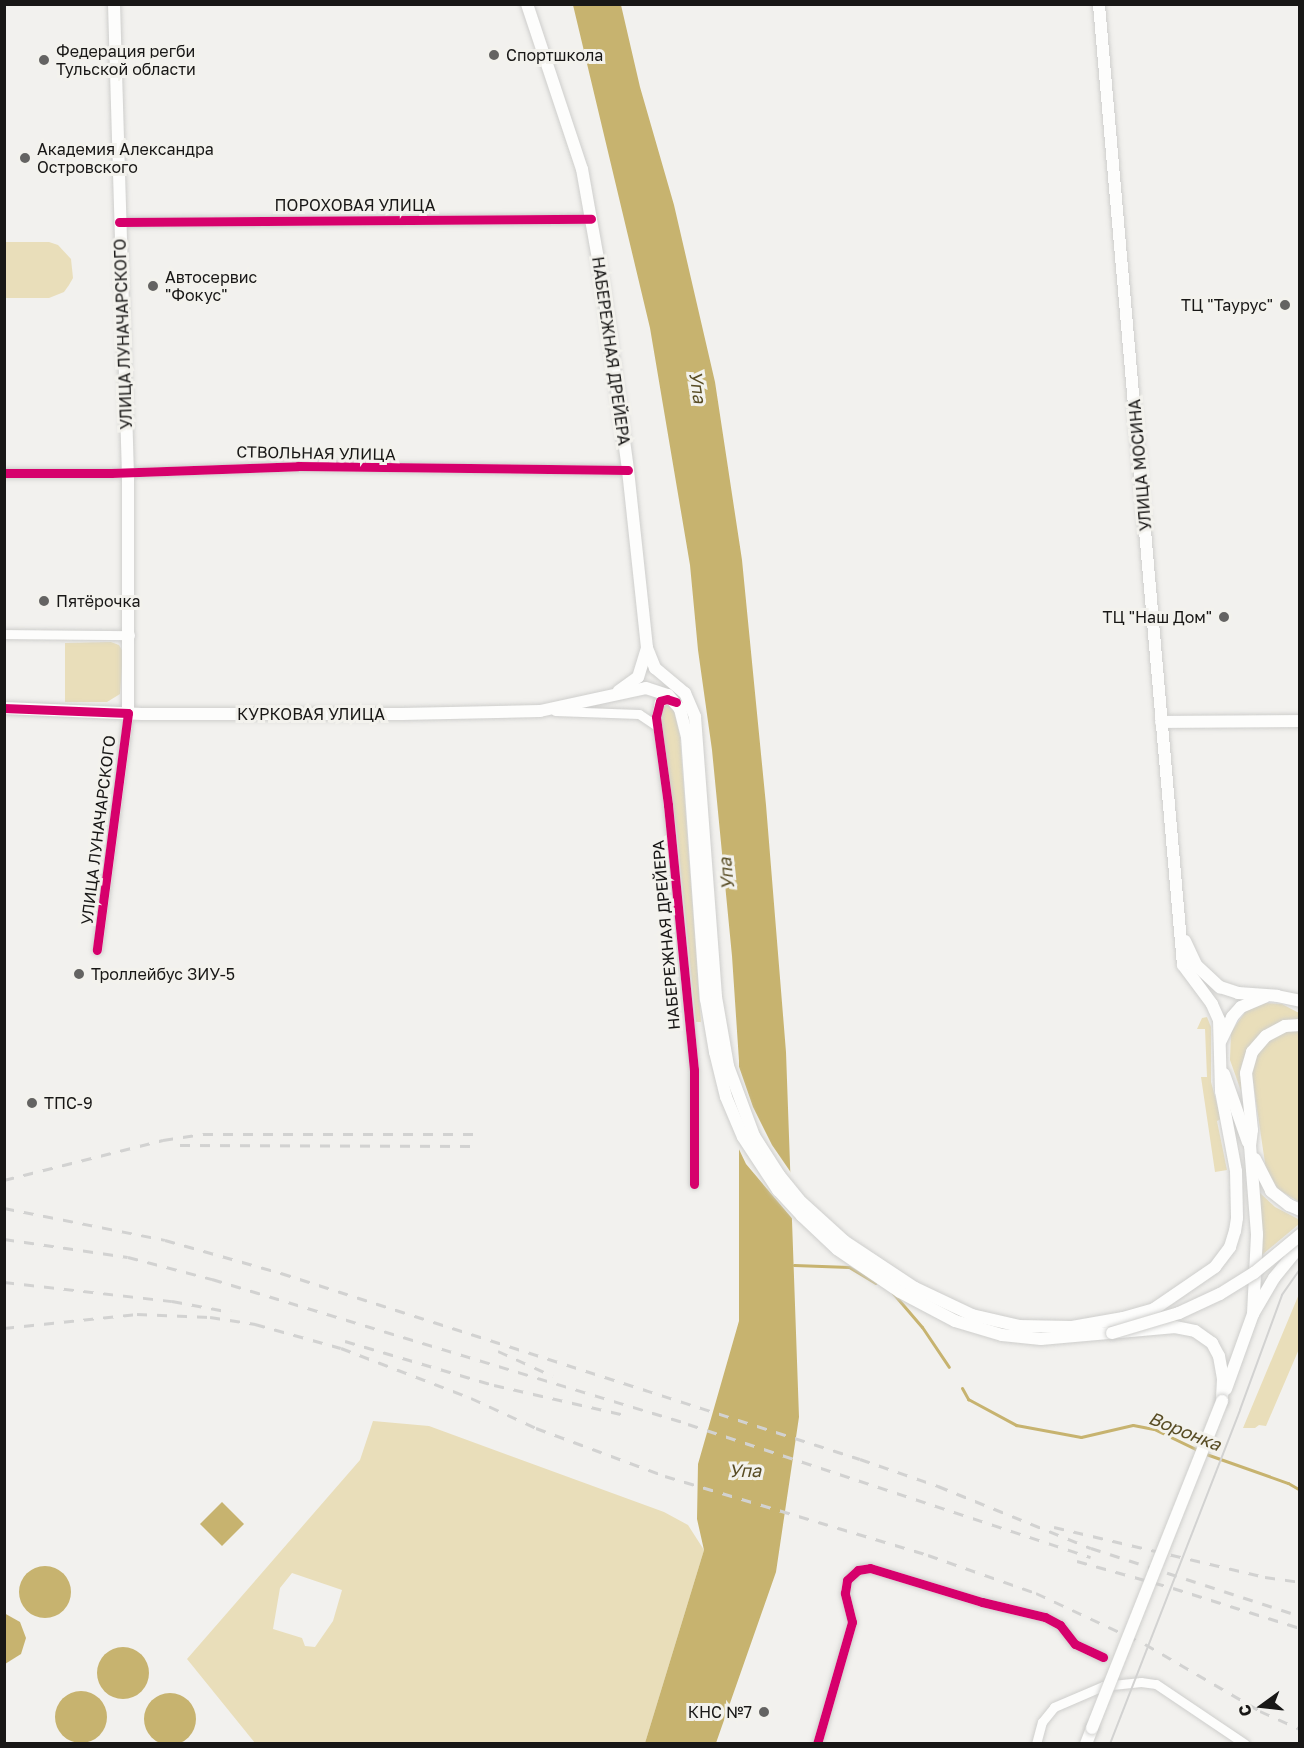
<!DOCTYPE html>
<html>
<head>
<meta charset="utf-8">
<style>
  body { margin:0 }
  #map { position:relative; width:1304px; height:1748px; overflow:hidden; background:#f2f1ee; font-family:"Golos Text",sans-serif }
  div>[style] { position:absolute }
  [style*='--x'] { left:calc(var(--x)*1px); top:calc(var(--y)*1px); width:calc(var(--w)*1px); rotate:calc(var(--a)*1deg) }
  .green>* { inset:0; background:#e9deba }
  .water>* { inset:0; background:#c7b36f }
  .round { border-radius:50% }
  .pier>* { inset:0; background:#f2f1ee }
  .stream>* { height:3px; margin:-1.5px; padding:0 1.5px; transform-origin:1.5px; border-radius:1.5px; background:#c7b36f }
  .roads { filter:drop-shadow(0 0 2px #cececc) drop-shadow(0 0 2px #cececc) }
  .street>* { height:9px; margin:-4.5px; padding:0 4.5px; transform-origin:4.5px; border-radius:4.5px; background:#fdfdfc }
  .secondary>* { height:12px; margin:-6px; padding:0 6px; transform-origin:6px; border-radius:6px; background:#fdfdfc }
  .tram>* { height:1.5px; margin:-0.75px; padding:0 0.75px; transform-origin:0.75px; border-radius:0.75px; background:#d2d2d1 }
  .rail>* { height:3px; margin-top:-1.5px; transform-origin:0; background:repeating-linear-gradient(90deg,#d2d2d1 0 10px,transparent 0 20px) }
  .bridges { filter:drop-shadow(0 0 2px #cececc) drop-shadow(0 0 2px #cececc) }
  .secondary-bridge>* { height:12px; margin:-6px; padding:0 6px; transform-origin:6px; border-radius:6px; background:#fdfdfc }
  .cycleway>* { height:9px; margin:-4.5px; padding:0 4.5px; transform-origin:4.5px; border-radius:4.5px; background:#d6006c }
  .dots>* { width:16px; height:16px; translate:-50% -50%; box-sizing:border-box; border:3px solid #f3f2ed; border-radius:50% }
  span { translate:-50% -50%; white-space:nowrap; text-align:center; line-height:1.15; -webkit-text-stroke:6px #f3f2ed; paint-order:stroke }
  .poi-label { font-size:16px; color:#181716 }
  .left { translate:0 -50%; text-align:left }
  .right { translate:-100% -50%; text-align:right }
  .street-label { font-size:16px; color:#181716 }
  .water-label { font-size:18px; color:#584c24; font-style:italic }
  .frame { position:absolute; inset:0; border:6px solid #181716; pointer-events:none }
  .north { position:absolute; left:1232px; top:1676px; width:60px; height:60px; -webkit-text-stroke:4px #f3f2ed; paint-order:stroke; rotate:255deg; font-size:16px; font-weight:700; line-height:24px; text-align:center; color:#181716 }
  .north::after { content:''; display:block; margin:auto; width:21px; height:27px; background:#181716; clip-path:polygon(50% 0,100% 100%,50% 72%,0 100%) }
</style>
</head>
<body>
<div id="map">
  <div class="green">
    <div style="clip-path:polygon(4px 242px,49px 242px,58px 245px,71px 259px,73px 278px,69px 285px,64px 292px,49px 298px,5px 298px)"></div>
    <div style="clip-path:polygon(111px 642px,119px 645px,123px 652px,120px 694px,107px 702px,65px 702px,65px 643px)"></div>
    <div style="clip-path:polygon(664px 705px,668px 705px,674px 711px,680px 737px,701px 1022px,696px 1022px,677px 832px,659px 712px)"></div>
    <div style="clip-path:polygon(1266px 1003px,1282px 1004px,1299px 1013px,1299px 1020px,1246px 1053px,1241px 1067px,1241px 1091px,1230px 1060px,1231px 1032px,1246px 1011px)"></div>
    <div style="clip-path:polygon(1207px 1017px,1211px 1027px,1211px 1082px,1221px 1119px,1217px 1121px,1227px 1170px,1215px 1172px,1201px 1077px,1207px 1077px,1205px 1029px,1197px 1029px,1202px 1018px)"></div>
    <div style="clip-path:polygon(1299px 1030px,1299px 1202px,1278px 1189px,1266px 1170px,1251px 1067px,1262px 1045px,1284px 1031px)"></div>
    <div style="clip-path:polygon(1259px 1192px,1275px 1207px,1300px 1220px,1299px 1224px,1262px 1255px)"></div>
    <div style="clip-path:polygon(1299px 1294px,1299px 1349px,1266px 1426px,1259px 1425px,1255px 1428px,1243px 1428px)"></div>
    <div style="clip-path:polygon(evenodd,373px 1421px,429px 1426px,664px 1512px,688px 1525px,704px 1550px,645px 1743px,255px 1743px,187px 1659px,360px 1460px,373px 1421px,292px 1573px,342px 1590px,333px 1621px,315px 1647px,305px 1646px,302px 1638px,273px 1629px,280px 1588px,292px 1573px)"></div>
  </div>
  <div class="water">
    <div style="clip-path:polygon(573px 5px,621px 5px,640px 87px,674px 205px,715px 382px,742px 560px,766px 805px,786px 1052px,799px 1417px,776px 1572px,716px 1743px,645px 1743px,704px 1550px,697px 1519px,698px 1464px,739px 1321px,739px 1061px,732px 956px,712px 750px,698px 650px,690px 565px,650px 328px)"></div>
    <div style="clip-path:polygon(222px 1502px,244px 1524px,222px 1546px,200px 1524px)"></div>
    <div class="round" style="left:19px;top:1566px;width:52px;height:52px"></div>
    <div style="clip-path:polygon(4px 1613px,20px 1622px,26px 1638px,21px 1654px,5px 1664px)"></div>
    <div class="round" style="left:97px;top:1647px;width:52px;height:52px"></div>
    <div class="round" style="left:55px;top:1691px;width:52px;height:52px"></div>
    <div class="round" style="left:144px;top:1693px;width:52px;height:52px"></div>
  </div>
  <div class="pier">
    <div style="clip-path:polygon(736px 1058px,753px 1107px,772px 1145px,794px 1177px,796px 1223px,746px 1164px,737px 1145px)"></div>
  </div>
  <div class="stream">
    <div style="--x:794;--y:1265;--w:55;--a:2.1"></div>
    <div style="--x:849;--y:1267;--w:31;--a:31"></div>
    <div style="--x:892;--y:1292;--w:46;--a:49.4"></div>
    <div style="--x:922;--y:1327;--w:48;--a:56"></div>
    <div style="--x:962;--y:1388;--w:13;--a:61"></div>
    <div style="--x:968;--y:1399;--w:55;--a:28.4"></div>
    <div style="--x:1016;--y:1425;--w:66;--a:10.5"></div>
    <div style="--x:1081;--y:1437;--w:53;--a:-13"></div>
    <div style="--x:1133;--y:1425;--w:21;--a:11"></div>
    <div style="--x:1154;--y:1429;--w:51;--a:25.6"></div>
    <div style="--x:1206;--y:1454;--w:87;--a:19.5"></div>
    <div style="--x:1288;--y:1483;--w:14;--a:30"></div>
  </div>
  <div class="roads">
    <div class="street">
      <div style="--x:119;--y:222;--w:472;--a:-0.4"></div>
      <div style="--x:4;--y:473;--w:107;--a:0"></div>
      <div style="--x:111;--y:473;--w:187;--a:-2.1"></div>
      <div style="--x:298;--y:466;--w:330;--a:0.7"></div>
      <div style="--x:4;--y:634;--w:126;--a:0.5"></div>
      <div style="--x:675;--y:701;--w:8;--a:-166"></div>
      <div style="--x:667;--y:699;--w:9;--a:159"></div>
      <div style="--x:659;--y:702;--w:15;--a:101"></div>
      <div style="--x:656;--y:717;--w:89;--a:82.2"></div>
      <div style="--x:668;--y:805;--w:266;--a:84.4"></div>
      <div style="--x:694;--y:1070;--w:114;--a:90"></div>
      <div style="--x:555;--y:711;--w:84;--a:2"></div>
      <div style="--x:639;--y:714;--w:22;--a:34"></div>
      <div style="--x:97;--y:950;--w:239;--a:-82.5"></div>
      <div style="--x:817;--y:1744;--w:127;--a:-74"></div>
      <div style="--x:852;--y:1622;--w:30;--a:-104"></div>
      <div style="--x:845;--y:1593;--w:13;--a:-81"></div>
      <div style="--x:847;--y:1580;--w:15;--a:-42"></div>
      <div style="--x:858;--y:1570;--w:12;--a:-9"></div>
      <div style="--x:870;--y:1568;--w:117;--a:16.9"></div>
      <div style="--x:982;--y:1602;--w:65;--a:13.4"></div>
      <div style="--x:1045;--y:1617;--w:17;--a:28"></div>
      <div style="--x:1060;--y:1625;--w:24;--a:52"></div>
      <div style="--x:1075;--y:1644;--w:31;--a:25"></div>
      <div style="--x:1036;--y:1744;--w:23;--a:-75"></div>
      <div style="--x:1042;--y:1722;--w:19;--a:-51"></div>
      <div style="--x:1054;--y:1707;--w:53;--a:-23.2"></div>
      <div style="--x:1103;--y:1686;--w:38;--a:-6"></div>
      <div style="--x:1141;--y:1682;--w:15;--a:8"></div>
      <div style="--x:1156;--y:1684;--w:107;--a:34"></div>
    </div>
    <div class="secondary">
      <div style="--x:114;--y:4;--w:468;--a:88.3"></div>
      <div style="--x:128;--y:472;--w:241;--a:90"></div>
      <div style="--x:527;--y:4;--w:174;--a:71.6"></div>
      <div style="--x:582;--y:169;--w:120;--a:79.9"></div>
      <div style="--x:603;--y:287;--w:185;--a:82.2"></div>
      <div style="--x:628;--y:470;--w:179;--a:83.9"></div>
      <div style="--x:647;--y:648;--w:30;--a:107"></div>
      <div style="--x:638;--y:677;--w:24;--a:144"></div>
      <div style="--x:647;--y:648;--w:22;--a:68"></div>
      <div style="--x:655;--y:668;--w:39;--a:40"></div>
      <div style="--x:685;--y:693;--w:26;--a:67"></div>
      <div style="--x:695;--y:717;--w:281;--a:85.7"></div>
      <div style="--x:716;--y:997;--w:70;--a:80.1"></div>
      <div style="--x:728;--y:1066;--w:75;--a:69.6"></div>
      <div style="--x:754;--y:1136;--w:46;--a:57.3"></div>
      <div style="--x:779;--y:1175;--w:32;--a:51"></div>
      <div style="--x:799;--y:1200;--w:61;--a:42.3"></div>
      <div style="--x:844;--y:1241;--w:85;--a:33.5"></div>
      <div style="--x:915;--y:1288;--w:63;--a:25.3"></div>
      <div style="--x:972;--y:1315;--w:48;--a:13.2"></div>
      <div style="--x:1019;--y:1326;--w:53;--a:1.1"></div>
      <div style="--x:1072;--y:1327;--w:52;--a:-10"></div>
      <div style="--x:1123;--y:1318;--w:32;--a:-16"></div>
      <div style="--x:1154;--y:1309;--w:74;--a:-34.5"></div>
      <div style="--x:1215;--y:1267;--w:25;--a:-53"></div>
      <div style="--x:1230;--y:1247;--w:17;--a:-73"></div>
      <div style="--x:1235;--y:1231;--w:13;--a:-81"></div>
      <div style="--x:1237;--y:1218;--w:47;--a:-91.2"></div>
      <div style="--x:1236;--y:1171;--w:81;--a:-100.6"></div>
      <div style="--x:1221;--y:1091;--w:71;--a:-91.6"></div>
      <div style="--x:1219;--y:1020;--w:17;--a:-114"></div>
      <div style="--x:1212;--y:1004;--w:49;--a:-126.6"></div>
      <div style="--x:1183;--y:965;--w:965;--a:-95"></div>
      <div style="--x:4;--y:708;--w:138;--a:2.5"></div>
      <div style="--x:142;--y:714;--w:260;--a:0"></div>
      <div style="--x:402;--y:714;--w:138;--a:-1.2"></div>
      <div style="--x:540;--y:711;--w:108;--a:-12.2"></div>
      <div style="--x:646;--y:688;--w:23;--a:18"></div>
      <div style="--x:668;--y:695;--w:18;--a:49"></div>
      <div style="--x:680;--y:709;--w:29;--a:76"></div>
      <div style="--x:687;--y:737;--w:263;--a:85.9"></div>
      <div style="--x:706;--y:999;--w:54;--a:80.4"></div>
      <div style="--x:715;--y:1052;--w:46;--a:76.3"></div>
      <div style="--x:726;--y:1097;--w:43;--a:67"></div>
      <div style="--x:743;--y:1137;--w:64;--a:56.6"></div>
      <div style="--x:778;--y:1190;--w:35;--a:47"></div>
      <div style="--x:802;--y:1216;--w:48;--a:43.3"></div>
      <div style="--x:837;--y:1249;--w:76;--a:34.3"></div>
      <div style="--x:900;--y:1292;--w:62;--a:27.8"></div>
      <div style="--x:955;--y:1321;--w:49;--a:16.6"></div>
      <div style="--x:1002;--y:1335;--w:39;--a:6"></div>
      <div style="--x:1041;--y:1339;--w:135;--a:-5.1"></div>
      <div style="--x:1175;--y:1327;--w:20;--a:11"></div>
      <div style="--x:1195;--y:1331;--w:21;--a:35"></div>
      <div style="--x:1212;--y:1343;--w:15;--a:62"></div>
      <div style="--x:1219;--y:1356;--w:23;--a:80"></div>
      <div style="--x:1223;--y:1379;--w:22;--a:93"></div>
      <div style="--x:1161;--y:722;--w:139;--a:-0.4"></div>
      <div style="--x:1185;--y:941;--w:26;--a:65"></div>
      <div style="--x:1196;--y:965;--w:33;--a:43"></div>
      <div style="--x:1220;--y:987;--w:19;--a:18"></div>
      <div style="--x:1238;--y:993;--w:39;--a:4"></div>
      <div style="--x:1277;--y:996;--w:24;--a:12"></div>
      <div style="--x:1221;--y:1040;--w:25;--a:-64"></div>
      <div style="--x:1232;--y:1017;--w:13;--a:-48"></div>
      <div style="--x:1241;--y:1007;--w:26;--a:-23"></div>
      <div style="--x:1224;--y:1074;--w:72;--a:70.6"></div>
      <div style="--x:1255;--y:1159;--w:36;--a:63"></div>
      <div style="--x:1271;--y:1191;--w:23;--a:38"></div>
      <div style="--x:1289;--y:1205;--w:12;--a:24"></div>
      <div style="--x:1253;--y:1314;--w:80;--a:-87.1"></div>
      <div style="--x:1257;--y:1234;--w:88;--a:-94.5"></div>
      <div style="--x:1250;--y:1146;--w:16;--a:-83"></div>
      <div style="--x:1252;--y:1130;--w:57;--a:-96"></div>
      <div style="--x:1246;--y:1073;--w:22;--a:-74"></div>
      <div style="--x:1252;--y:1052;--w:21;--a:-49"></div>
      <div style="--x:1266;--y:1036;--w:21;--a:-28"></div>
      <div style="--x:1285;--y:1026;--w:15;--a:-4"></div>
      <div style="--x:1226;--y:1389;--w:80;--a:-70.2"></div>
      <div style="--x:1253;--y:1314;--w:42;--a:-59.7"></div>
      <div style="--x:1274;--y:1278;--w:41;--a:-50.9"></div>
      <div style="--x:1086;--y:1744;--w:17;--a:-69"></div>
    </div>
  </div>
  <div class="tram">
    <div style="--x:1110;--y:1744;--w:358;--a:-68.7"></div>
    <div style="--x:1240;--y:1410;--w:122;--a:-69.9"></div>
    <div style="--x:1282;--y:1295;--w:32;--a:-55"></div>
  </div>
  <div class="rail">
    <div style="--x:180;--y:1145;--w:300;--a:0.2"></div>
    <div style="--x:4;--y:1180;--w:164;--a:-14.1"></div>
    <div style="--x:163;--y:1140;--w:40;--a:-8.5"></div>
    <div style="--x:203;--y:1134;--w:276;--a:0"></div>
    <div style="--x:4;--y:1208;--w:164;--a:11.2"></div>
    <div style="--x:165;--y:1240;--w:121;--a:15.9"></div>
    <div style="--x:281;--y:1273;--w:608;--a:17.81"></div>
    <div style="--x:860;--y:1459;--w:83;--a:19.1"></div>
    <div style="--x:938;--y:1486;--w:165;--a:22.1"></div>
    <div style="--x:1091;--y:1548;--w:220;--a:18"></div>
    <div style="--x:4;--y:1239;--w:125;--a:8.3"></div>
    <div style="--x:128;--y:1257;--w:87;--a:14.7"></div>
    <div style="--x:212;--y:1279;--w:498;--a:16.9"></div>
    <div style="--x:688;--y:1424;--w:424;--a:18.3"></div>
    <div style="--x:4;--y:1282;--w:169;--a:6.5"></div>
    <div style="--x:172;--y:1301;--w:60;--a:10.6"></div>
    <div style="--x:4;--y:1328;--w:134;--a:-6"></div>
    <div style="--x:137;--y:1314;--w:73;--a:2.4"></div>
    <div style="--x:210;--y:1317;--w:46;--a:8.8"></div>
    <div style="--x:255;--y:1324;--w:89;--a:15.6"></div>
    <div style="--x:341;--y:1348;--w:139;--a:21"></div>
    <div style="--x:471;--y:1398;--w:72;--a:24.8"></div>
    <div style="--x:536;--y:1428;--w:138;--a:20.4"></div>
    <div style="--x:665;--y:1476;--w:275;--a:16.7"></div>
    <div style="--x:928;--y:1555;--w:114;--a:19.4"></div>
    <div style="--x:1036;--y:1593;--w:120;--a:25.1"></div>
    <div style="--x:1145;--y:1644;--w:133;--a:30.2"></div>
    <div style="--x:1260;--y:1711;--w:44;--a:24.2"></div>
    <div style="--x:345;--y:1341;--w:155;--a:16.5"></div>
    <div style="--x:494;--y:1385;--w:139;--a:12.9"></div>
    <div style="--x:498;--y:1351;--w:60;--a:24.4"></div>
    <div style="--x:1054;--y:1527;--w:217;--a:13.3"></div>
    <div style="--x:1265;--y:1577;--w:35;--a:8"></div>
    <div style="--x:1077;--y:1561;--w:100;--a:15.7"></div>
    <div style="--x:1173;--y:1588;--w:133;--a:17.5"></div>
  </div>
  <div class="bridges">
    <div class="secondary-bridge">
      <div style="--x:1112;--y:1333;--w:70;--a:-16.6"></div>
      <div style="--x:1179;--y:1313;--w:45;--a:-24.9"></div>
      <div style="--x:1220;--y:1294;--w:40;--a:-32"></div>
      <div style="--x:1254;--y:1273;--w:60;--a:-39.6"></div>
      <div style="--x:1092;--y:1728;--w:352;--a:-68.3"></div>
    </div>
  </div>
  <div class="cycleway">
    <div style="--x:119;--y:222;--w:472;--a:-0.4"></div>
    <div style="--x:4;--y:473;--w:107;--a:0"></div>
    <div style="--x:111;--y:473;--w:187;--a:-2.1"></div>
    <div style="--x:298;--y:466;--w:330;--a:0.7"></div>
    <div style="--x:676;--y:702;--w:9;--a:-162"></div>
    <div style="--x:667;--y:699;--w:7;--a:164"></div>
    <div style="--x:660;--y:701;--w:16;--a:104"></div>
    <div style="--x:656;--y:717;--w:89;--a:82.2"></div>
    <div style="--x:668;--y:805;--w:266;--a:84.4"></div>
    <div style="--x:694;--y:1070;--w:114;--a:90"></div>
    <div style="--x:4;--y:708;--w:124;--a:2.3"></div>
    <div style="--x:128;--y:713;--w:239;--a:97.5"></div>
    <div style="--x:817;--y:1744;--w:127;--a:-74"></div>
    <div style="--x:852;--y:1622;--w:30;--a:-104"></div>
    <div style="--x:845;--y:1593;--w:13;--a:-81"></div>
    <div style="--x:847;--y:1580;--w:15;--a:-42"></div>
    <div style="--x:858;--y:1570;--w:12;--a:-9"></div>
    <div style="--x:870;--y:1568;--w:117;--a:16.9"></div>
    <div style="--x:982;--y:1602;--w:65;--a:13.4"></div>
    <div style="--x:1045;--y:1617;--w:17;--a:28"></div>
    <div style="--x:1060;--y:1625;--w:24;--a:52"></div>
    <div style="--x:1075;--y:1644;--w:31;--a:25"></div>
  </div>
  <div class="dots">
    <div style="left:494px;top:55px;background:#646362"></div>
    <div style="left:44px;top:60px;background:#646362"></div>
    <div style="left:25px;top:158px;background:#646362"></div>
    <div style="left:153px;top:286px;background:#646362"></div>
    <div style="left:1285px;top:305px;background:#646362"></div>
    <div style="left:44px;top:601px;background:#646362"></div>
    <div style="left:1224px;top:617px;background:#646362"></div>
    <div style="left:79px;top:974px;background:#646362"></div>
    <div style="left:32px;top:1103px;background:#646362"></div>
    <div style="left:764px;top:1712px;background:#646362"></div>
  </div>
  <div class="poi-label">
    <span class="left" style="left:56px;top:60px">Федерация регби<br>Тульской области</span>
    <span class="left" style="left:506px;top:55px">Спортшкола</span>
    <span class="left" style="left:37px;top:158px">Академия Александра<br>Островского</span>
    <span class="left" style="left:165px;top:286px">Автосервис<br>"Фокус"</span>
    <span class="right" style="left:1273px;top:305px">ТЦ "Таурус"</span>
    <span class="left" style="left:56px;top:601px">Пятёрочка</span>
    <span class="right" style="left:1212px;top:617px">ТЦ "Наш Дом"</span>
    <span class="left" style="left:91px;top:974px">Троллейбус ЗИУ-5</span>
    <span class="left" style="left:44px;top:1103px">ТПС-9</span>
    <span class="right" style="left:752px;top:1712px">КНС №7</span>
  </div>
  <div class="street-label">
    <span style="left:355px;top:205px">ПОРОХОВАЯ УЛИЦА</span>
    <span style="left:123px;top:334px;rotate:-92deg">УЛИЦА ЛУНАЧАРСКОГО</span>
    <span style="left:611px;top:351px;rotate:82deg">НАБЕРЕЖНАЯ ДРЕЙЕРА</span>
    <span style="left:316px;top:453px;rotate:1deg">СТВОЛЬНАЯ УЛИЦА</span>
    <span style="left:1140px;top:465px;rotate:-95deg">УЛИЦА МОСИНА</span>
    <span style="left:311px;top:714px">КУРКОВАЯ УЛИЦА</span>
    <span style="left:98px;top:830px;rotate:-83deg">УЛИЦА ЛУНАЧАРСКОГО</span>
    <span style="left:666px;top:935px;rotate:-95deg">НАБЕРЕЖНАЯ ДРЕЙЕРА</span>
  </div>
  <div class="water-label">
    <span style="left:698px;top:387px;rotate:81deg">Упа</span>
    <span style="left:726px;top:874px;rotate:-96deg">Упа</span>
    <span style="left:1185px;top:1431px;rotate:22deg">Воронка</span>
    <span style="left:745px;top:1470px">Упа</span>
  </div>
  <div class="frame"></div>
  <div class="north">С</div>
</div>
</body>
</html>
